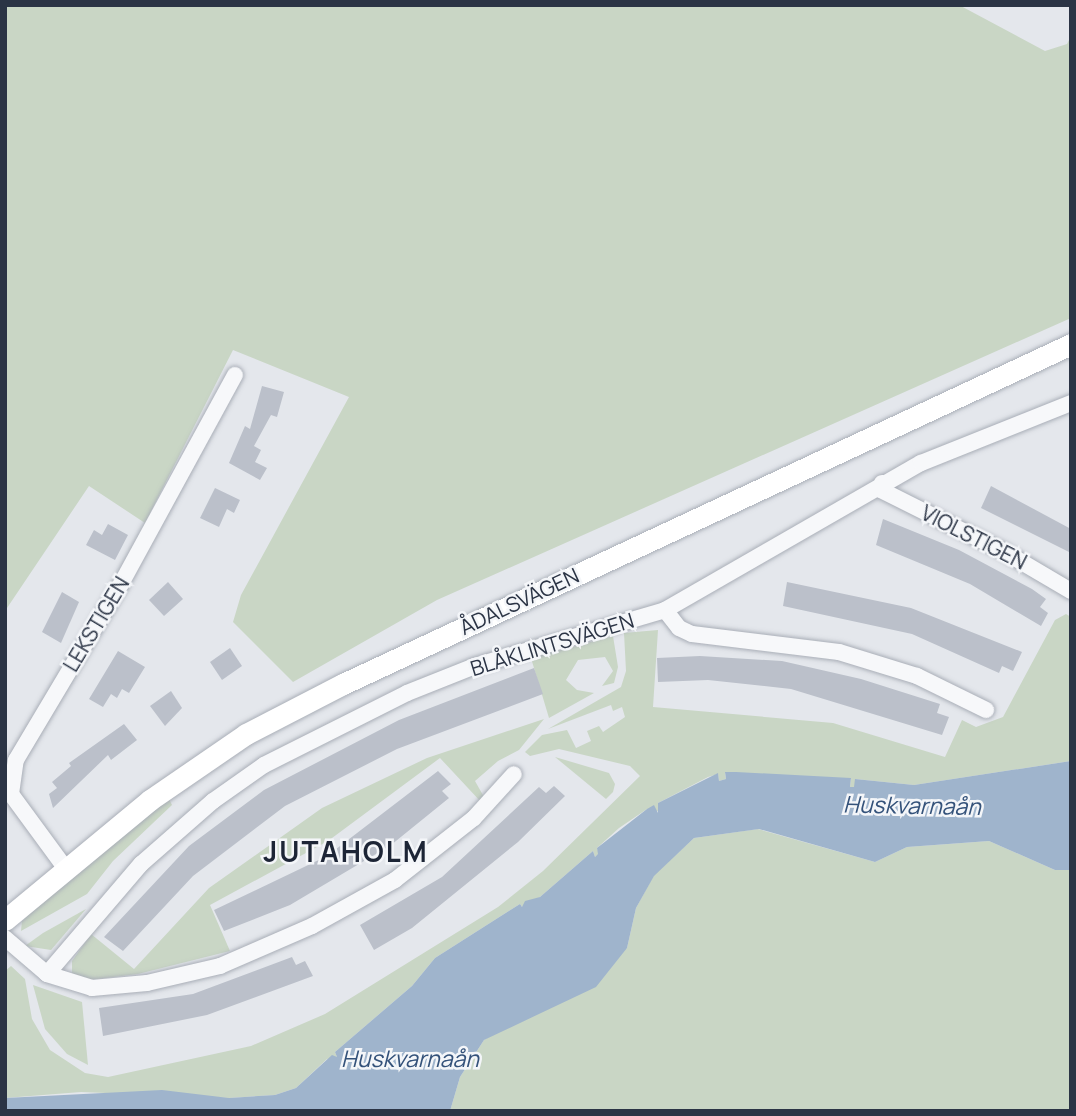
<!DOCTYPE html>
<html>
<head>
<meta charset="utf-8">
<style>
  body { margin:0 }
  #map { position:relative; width:1076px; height:1116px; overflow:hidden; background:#e4e7ec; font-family:Manrope,sans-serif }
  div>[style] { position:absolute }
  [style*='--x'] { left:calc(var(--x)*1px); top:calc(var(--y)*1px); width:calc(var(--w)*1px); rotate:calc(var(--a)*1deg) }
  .green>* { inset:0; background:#c9d6c5 }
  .water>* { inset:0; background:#9fb4cc }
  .building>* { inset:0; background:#bbc0ca }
  .roads { filter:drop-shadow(0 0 2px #a9aeb7) drop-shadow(0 0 2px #a9aeb7) }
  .street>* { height:16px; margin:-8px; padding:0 8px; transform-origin:8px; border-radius:8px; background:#f7f8fa }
  .secondary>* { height:21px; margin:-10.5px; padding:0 10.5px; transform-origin:10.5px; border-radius:10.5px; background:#fff }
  span { translate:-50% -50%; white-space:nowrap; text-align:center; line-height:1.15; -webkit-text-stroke:5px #f4f6f9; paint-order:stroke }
  .street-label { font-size:21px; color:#2b3445 }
  .water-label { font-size:23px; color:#34527a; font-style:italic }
  .district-label { font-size:28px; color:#1d2536; font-weight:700; letter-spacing:2px }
  .frame { position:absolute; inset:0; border:7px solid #2b3445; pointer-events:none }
</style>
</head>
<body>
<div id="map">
  <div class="green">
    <div style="clip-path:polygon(5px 5px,959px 5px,1045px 51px,1067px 44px,1071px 36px,1071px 318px,437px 600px,293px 682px,233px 622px,241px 595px,349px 397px,233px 350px,145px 523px,89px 486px,5px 611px)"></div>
    <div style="clip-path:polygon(1066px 614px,1071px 617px,1071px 761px,914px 785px,855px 779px,855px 787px,850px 787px,851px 779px,725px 773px,726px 779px,719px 781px,718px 774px,708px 777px,658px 803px,662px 812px,647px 809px,619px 828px,597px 848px,599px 854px,595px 857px,593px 851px,540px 897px,522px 907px,520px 904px,435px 958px,412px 986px,335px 1052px,337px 1057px,327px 1059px,296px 1088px,275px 1095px,229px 1098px,81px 1092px,5px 1098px,5px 971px,11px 966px,25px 979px,32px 1019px,50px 1050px,85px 1073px,108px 1077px,251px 1046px,325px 1014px,498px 907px,543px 871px,640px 776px,630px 766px,559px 749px,530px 756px,525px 752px,542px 735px,567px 730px,576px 748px,591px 741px,587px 731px,599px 726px,603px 732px,625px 717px,622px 707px,613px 711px,611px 705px,548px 729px,621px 687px,626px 671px,624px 633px,658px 630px,653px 707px,833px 723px,945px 757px,962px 720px,976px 727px,1003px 717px,1055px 620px)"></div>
    <div style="clip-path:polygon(613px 636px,618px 667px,614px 683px,602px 686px,613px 671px,605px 657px,578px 660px,566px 680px,577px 690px,594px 693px,549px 718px,531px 658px)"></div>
    <div style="clip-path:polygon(544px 719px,519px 750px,498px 761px,475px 781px,484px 797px,481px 802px,440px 758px,328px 841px,210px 905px,230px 951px,138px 974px,81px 981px,72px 977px,72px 961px,91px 934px,134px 969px,209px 888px,322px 808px,427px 758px)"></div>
    <div style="clip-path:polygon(555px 757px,609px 773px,615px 784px,613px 792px,606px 799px)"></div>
    <div style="clip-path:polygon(169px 799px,172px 805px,113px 861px,87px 894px,21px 931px,22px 921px,51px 894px)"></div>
    <div style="clip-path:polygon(758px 829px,875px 862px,907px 847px,989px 841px,1055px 870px,1071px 870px,1071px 1111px,450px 1111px,460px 1077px,484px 1040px,627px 948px,636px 908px,654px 875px,694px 838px)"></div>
    <div style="clip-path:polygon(86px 909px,51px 950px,25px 946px,43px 933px)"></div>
    <div style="clip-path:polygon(33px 985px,82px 1002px,88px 1065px,67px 1054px,45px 1029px)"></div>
  </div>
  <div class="water">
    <div style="clip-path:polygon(1071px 761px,1071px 870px,1055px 870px,989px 841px,907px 847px,875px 862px,759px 829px,694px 838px,654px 876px,636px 908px,627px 948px,596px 987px,484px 1040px,460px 1077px,450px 1111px,5px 1111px,5px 1098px,162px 1090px,229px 1098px,275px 1095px,296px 1088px,332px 1055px,337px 1057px,335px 1052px,412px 986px,435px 958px,520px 904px,522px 907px,525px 901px,540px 897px,593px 851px,595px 857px,598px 854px,597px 848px,647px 809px,654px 805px,658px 813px,658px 803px,718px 773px,719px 781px,726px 779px,725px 772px,736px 772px,851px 778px,850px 787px,854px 787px,855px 779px,914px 785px)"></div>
  </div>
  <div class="building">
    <div style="clip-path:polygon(262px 386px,284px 392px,277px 417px,271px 415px,254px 446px,261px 450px,255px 462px,267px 468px,260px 480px,229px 463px,245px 426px,250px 429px)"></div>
    <div style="clip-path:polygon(991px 486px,1071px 529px,1071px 553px,981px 508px)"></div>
    <div style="clip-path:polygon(215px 488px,240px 500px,234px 513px,227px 509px,219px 527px,200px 518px)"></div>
    <div style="clip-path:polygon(883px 519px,959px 550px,1032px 589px,1046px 599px,1040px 607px,1048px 613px,1041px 626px,970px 584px,876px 545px)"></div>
    <div style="clip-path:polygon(108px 524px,128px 535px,115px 560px,86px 545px,94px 530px,102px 535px)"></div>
    <div style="clip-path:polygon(168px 582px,183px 599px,164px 616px,149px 600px)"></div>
    <div style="clip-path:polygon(787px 582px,911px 608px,1022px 652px,1013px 671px,1002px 666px,999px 673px,912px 634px,783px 606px)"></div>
    <div style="clip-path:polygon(62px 592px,79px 602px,61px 643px,42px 632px)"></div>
    <div style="clip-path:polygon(230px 648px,242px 666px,222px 680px,210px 662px)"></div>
    <div style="clip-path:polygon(118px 651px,145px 667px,129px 693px,122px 689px,117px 698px,111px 694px,103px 707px,89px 699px)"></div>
    <div style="clip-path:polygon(700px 656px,782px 661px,861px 679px,940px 704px,937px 713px,949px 717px,942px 735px,791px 689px,708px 680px,658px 682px,657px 658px)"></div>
    <div style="clip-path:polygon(534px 668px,543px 694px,397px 749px,285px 806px,193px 876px,123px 951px,104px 937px,189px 846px,264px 790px,399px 720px)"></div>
    <div style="clip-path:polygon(171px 691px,182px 708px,165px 726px,150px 706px)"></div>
    <div style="clip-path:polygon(124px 724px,137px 740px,111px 760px,108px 755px,53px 808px,49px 794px,57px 788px,52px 782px,71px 766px,69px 763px)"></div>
    <div style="clip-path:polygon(438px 771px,451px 784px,442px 791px,449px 798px,391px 845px,290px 905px,224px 931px,214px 910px,327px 856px)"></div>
    <div style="clip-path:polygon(554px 786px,565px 796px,518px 842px,412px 928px,374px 950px,360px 925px,442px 877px,539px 787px,546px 793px)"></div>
    <div style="clip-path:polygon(292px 957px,296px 965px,305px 961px,313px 976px,207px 1015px,103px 1036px,99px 1008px,193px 994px)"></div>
  </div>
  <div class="roads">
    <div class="street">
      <div style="--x:882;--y:483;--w:7;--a:98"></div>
      <div style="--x:881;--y:490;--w:136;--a:26.6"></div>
      <div style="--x:1003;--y:551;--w:79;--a:30.5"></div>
      <div style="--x:665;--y:610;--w:23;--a:52"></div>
      <div style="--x:679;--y:628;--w:14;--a:25"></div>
      <div style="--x:692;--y:634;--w:148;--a:7"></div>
      <div style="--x:839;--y:652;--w:82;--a:17.1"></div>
      <div style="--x:917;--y:676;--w:77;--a:26.2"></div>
      <div style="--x:66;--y:869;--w:93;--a:-126.3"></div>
      <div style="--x:11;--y:794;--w:34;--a:-82"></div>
      <div style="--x:16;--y:760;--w:205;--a:-59.2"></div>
      <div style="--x:121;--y:584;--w:238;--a:-61.4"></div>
      <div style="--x:5;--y:938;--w:55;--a:40.6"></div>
      <div style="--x:47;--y:974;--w:47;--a:17.3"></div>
      <div style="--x:92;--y:988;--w:55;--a:-5.2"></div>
      <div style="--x:147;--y:983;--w:75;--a:-13.1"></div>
      <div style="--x:220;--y:966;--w:100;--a:-23.5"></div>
      <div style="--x:312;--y:926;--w:95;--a:-29"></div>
      <div style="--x:395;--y:880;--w:100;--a:-38.1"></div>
      <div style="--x:474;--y:818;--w:59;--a:-47.7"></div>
      <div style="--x:47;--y:974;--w:145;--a:-49.5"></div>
      <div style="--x:141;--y:864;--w:96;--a:-41.2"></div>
      <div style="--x:213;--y:801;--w:62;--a:-35.2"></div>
      <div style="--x:264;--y:765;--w:160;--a:-26.7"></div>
      <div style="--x:407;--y:693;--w:73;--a:-21.7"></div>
      <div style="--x:475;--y:666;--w:198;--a:-16.4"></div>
      <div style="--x:665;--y:610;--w:295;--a:-29.9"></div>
      <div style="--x:921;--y:463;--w:162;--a:-21.8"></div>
    </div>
    <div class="secondary">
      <div style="--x:5;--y:920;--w:188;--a:-39.6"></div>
      <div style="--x:150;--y:800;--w:116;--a:-34.5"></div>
      <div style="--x:246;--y:734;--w:109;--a:-27.3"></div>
      <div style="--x:343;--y:684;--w:803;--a:-25.03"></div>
    </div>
  </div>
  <div class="street-label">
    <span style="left:974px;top:537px;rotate:27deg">VIOLSTIGEN</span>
    <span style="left:519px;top:601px;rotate:-25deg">ÅDALSVÄGEN</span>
    <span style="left:96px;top:624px;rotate:-59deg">LEKSTIGEN</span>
    <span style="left:552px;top:644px;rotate:-17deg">BLÅKLINTSVÄGEN</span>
  </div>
  <div class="water-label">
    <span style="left:912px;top:805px;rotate:1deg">Huskvarnaån</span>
    <span style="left:410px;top:1058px">Huskvarnaån</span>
  </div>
  <div class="district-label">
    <span style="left:346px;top:851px">JUTAHOLM</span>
  </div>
  <div class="frame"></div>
</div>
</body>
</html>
